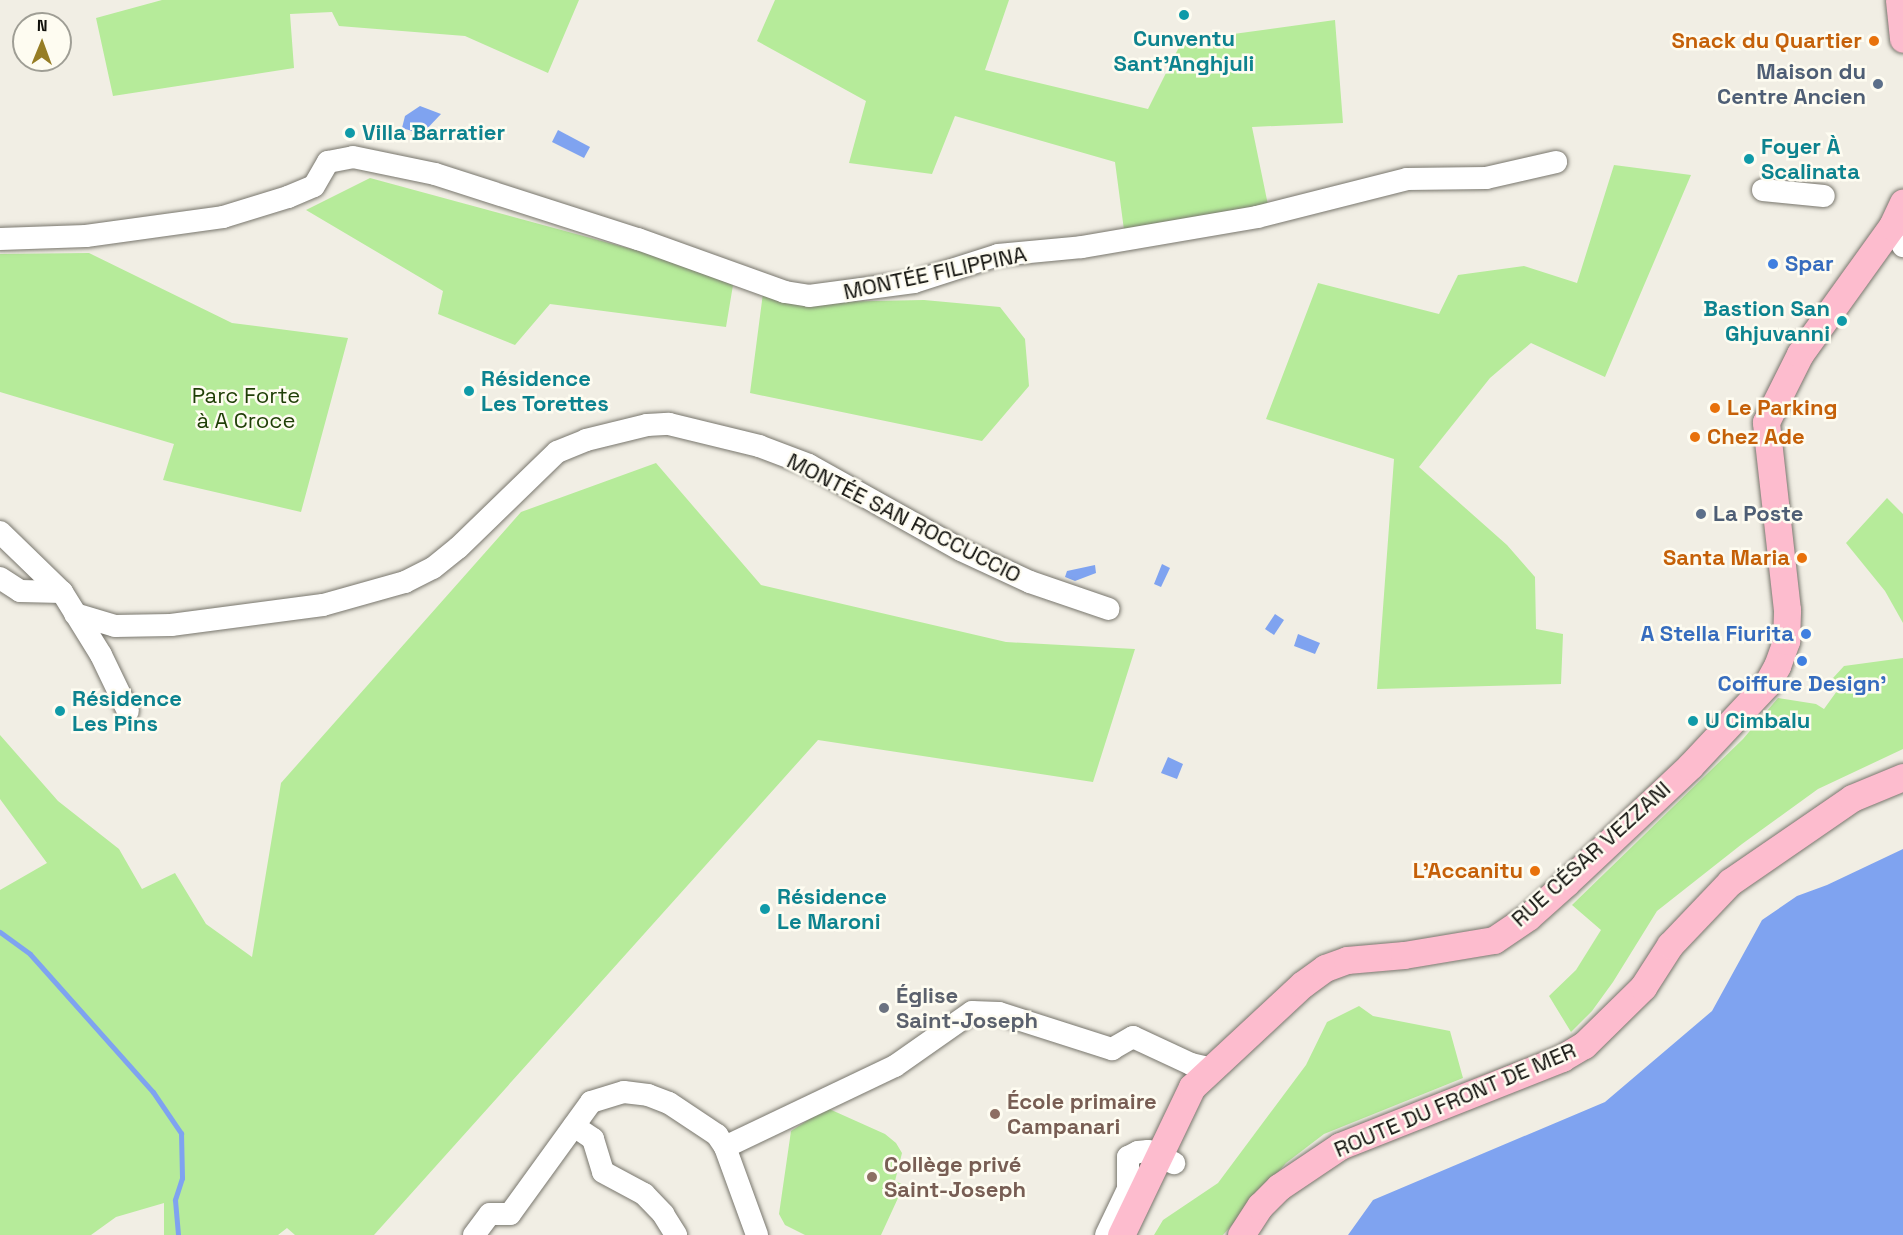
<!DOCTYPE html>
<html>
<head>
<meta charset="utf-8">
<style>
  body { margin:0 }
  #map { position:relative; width:1903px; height:1235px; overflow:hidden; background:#f1eee4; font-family:"Space Grotesk",sans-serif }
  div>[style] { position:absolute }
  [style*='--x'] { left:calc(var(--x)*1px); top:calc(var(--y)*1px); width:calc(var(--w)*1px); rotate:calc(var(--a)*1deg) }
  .green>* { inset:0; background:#b6eb9a }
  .water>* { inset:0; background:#7fa3f0 }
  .stream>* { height:5px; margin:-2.5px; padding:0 2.5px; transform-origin:2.5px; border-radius:2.5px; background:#7fa3f0 }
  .roads { filter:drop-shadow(0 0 2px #78766d) drop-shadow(0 0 2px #78766d) }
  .minor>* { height:22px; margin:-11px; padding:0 11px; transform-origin:11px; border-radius:11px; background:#fff }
  .major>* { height:27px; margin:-13.5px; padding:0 13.5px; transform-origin:13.5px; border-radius:13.5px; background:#fdbcce }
  .dots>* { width:16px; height:16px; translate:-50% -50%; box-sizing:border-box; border:3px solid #fefcf1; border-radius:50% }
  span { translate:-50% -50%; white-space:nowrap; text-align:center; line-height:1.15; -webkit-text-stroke:5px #fefcf1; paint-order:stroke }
  .culture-label { font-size:22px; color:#0d838f; font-weight:700 }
  .left { translate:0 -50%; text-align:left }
  .right { translate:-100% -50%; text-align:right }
  .food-label { font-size:22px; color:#c56008; font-weight:700 }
  .service-label { font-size:22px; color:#4e5e75; font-weight:700 }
  .shop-label { font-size:22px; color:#366cbe; font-weight:700 }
  .street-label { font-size:22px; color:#10100c }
  .park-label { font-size:22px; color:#1e3e05 }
  .worship-label { font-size:22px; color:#5b616d; font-weight:700 }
  .education-label { font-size:22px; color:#785e54; font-weight:700 }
  .north { position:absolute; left:12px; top:12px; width:60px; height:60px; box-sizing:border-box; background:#fefcf1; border:2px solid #9f9e95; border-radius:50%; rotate:1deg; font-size:16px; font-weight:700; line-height:24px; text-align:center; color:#10100c }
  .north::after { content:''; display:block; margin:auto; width:21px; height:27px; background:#967d25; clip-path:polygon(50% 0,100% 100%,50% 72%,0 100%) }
</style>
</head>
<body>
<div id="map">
  <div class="green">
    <div style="clip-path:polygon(162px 0,579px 0,548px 73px,465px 36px,339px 26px,332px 12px,290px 14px,294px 68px,113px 96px,96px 18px)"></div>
    <div style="clip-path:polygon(775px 0,1009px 0,985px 70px,1148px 109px,1182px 41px,1335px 20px,1343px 123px,1252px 127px,1268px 205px,1124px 230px,1115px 162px,955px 116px,932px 174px,849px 163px,866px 101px,757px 41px)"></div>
    <div style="clip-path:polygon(1614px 165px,1691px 175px,1605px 377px,1531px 343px,1490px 378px,1419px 467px,1507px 545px,1535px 577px,1536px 629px,1563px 634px,1561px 684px,1377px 689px,1394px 459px,1266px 419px,1318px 283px,1439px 314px,1458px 275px,1524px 266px,1577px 283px)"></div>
    <div style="clip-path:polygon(370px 178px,668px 259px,733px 285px,726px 327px,550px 304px,515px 345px,438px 314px,443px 291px,306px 210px)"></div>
    <div style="clip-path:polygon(89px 253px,232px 323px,348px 338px,301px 512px,163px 480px,174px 444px,0 392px,0 254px)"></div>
    <div style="clip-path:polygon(763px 293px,824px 302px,924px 300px,1000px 307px,1025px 339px,1029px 386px,982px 441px,750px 393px)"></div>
    <div style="clip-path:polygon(656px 463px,761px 585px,1006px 642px,1135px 649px,1093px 782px,818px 740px,374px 1235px,295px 1235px,287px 1228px,278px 1235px,164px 1235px,164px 1203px,116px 1217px,91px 1235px,0 1235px,0 890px,47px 863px,0 799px,0 735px,58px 801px,119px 849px,142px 889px,175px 873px,206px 924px,252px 957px,281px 783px,521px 512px)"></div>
    <div style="clip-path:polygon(1887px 498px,1903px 514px,1903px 623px,1885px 591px,1846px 543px)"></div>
    <div style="clip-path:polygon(1903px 658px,1903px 749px,1818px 789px,1742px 844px,1657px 911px,1613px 982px,1592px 1011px,1571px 1032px,1549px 996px,1576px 970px,1601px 930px,1572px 905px,1743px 739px,1778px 698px,1816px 704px,1824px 709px,1842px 684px,1833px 678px,1844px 666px)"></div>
    <div style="clip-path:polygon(1359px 1006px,1373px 1016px,1450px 1031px,1463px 1078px,1324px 1134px,1286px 1163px,1223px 1235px,1154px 1235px,1163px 1220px,1218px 1183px,1306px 1065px,1327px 1022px)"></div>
    <div style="clip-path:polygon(827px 1108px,885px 1134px,896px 1143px,902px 1153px,895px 1181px,904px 1185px,881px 1235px,805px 1235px,785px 1225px,779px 1214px,791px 1131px)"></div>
  </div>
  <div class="water">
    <div style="clip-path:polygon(420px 106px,441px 114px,422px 134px,402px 128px,405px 116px)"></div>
    <div style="clip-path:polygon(558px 130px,590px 147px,584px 158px,552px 142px)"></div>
    <div style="clip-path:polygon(1162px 564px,1170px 568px,1161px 587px,1154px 584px)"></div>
    <div style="clip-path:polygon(1095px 565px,1096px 573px,1075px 581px,1065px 577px,1067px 571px)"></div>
    <div style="clip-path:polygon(1275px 614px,1284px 620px,1274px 635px,1265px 629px)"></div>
    <div style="clip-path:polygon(1298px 634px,1320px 643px,1315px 654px,1294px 646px)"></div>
    <div style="clip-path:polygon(1168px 757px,1183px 764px,1177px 779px,1161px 773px)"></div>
    <div style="clip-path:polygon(1903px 849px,1903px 1235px,1348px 1235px,1373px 1200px,1605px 1102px,1712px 1011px,1762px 920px,1797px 896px,1827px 885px)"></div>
  </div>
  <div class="stream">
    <div style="--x:0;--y:932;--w:37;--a:36"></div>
    <div style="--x:30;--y:954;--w:185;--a:48.3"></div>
    <div style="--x:153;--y:1092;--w:50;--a:55.7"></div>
    <div style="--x:181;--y:1133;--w:45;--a:88.7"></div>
    <div style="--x:182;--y:1178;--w:23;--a:108"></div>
    <div style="--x:175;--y:1200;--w:35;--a:85"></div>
  </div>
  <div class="roads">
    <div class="minor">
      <div style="--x:1763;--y:190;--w:61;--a:5.6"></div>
      <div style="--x:1892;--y:226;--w:23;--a:61"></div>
      <div style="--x:0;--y:239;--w:86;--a:-2"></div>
      <div style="--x:86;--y:236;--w:138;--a:-7.9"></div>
      <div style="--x:223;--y:217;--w:68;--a:-17.1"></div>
      <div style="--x:288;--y:197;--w:28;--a:-23"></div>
      <div style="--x:314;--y:186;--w:28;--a:-60"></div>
      <div style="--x:328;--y:162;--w:25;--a:-11"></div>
      <div style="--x:353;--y:157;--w:84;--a:11.7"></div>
      <div style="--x:435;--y:174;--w:213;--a:17.8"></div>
      <div style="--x:638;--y:239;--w:156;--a:19.8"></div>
      <div style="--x:785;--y:292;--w:24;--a:9"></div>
      <div style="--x:809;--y:296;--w:106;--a:-7.6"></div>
      <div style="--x:914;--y:282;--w:88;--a:-17.8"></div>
      <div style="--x:998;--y:255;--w:84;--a:-5.4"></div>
      <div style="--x:1082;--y:247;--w:178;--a:-9.7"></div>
      <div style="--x:1257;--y:217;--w:155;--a:-14.2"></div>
      <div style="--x:1407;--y:179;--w:79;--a:-0.7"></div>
      <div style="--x:1486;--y:178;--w:72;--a:-12.9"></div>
      <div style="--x:0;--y:532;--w:86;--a:44.1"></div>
      <div style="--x:62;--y:592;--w:74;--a:58.2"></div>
      <div style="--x:101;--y:655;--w:62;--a:64.3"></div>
      <div style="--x:0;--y:578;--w:24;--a:33"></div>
      <div style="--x:20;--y:591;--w:42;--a:1.4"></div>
      <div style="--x:75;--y:614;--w:42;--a:16.7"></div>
      <div style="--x:115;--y:626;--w:56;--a:-1"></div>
      <div style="--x:171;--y:625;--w:153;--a:-7.5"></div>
      <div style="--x:323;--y:605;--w:85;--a:-15.7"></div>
      <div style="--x:405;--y:582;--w:31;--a:-27"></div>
      <div style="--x:433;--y:568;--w:32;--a:-39"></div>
      <div style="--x:458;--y:548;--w:138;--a:-44.1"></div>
      <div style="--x:557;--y:452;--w:31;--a:-22"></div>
      <div style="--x:586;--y:440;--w:63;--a:-13.8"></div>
      <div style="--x:647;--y:425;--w:22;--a:-3"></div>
      <div style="--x:669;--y:424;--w:93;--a:13.7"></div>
      <div style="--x:759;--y:446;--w:53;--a:20.8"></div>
      <div style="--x:809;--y:465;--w:174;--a:29.2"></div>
      <div style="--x:961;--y:550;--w:76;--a:24.9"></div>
      <div style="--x:1030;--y:582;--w:83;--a:18.9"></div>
      <div style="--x:574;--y:1126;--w:23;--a:34"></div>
      <div style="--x:593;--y:1139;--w:34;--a:73"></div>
      <div style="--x:603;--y:1172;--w:47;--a:28.2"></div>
      <div style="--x:644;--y:1194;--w:28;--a:46"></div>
      <div style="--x:663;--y:1214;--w:25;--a:58"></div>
      <div style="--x:725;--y:1147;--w:188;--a:-25.5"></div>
      <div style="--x:895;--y:1066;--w:94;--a:-35"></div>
      <div style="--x:972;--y:1012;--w:27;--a:2"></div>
      <div style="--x:999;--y:1013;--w:119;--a:17.7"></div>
      <div style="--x:1112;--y:1049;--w:24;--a:-30"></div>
      <div style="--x:1133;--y:1037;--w:64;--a:25"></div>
      <div style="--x:1191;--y:1064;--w:23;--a:13"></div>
      <div style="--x:474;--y:1235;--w:26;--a:-53"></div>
      <div style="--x:490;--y:1214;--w:20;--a:0"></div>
      <div style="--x:510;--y:1214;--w:138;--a:-54.1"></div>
      <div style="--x:591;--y:1102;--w:34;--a:-17"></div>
      <div style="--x:624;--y:1092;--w:24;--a:7"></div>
      <div style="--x:648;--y:1095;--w:22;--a:21"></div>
      <div style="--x:669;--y:1103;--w:58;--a:33.7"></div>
      <div style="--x:717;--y:1135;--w:14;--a:56"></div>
      <div style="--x:725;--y:1147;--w:94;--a:70"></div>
      <div style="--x:1106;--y:1235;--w:51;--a:-64.4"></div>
      <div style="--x:1128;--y:1189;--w:32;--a:-90"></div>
      <div style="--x:1128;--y:1157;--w:11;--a:-27"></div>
      <div style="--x:1138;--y:1152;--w:10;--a:-6"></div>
      <div style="--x:1148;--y:1151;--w:29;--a:25"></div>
    </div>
    <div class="major">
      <div style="--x:1899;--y:0;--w:39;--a:84"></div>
      <div style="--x:1121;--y:1235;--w:164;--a:-64.4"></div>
      <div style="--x:1192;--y:1087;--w:151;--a:-42.9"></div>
      <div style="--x:1303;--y:984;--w:27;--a:-36"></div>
      <div style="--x:1325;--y:968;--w:23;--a:-20"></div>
      <div style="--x:1347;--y:960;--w:57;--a:-5"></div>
      <div style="--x:1404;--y:955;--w:91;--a:-9.5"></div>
      <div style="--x:1494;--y:940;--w:41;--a:-34.1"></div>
      <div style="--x:1528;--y:917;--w:51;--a:-41.8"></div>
      <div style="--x:1566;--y:883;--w:170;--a:-43.3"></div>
      <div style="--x:1690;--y:766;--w:112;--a:-46.8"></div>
      <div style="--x:1767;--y:684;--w:21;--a:-61"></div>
      <div style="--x:1777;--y:666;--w:27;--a:-70"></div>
      <div style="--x:1786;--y:641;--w:31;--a:-88"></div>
      <div style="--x:1787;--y:610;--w:189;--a:-96.4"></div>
      <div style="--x:1766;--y:422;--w:76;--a:-63.4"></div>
      <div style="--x:1800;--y:354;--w:158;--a:-54.3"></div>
      <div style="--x:1892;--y:226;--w:26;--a:-65"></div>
      <div style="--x:1241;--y:1235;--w:35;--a:-57"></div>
      <div style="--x:1260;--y:1206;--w:27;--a:-45"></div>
      <div style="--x:1279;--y:1187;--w:73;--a:-33.9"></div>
      <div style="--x:1340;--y:1146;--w:239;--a:-21.6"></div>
      <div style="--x:1562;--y:1058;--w:26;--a:-31"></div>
      <div style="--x:1584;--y:1045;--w:83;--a:-44.5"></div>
      <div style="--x:1643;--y:987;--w:50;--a:-57.3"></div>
      <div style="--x:1670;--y:945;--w:87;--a:-46.4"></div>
      <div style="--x:1730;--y:882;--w:148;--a:-34.5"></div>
      <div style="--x:1852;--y:798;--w:55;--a:-22.4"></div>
    </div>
  </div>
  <div class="dots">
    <div style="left:1184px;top:15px;background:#0f9aa8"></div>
    <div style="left:1874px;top:41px;background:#e8710a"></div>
    <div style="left:1878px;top:84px;background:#5c6f8a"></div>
    <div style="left:350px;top:133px;background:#0f9aa8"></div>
    <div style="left:1749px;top:159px;background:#0f9aa8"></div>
    <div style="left:1773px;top:264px;background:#3f7fe0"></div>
    <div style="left:1842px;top:321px;background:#0f9aa8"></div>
    <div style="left:469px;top:391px;background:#0f9aa8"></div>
    <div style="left:1715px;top:408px;background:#e8710a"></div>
    <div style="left:1695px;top:437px;background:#e8710a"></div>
    <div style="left:1701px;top:514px;background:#5c6f8a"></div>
    <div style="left:1802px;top:558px;background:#e8710a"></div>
    <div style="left:1806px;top:634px;background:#3f7fe0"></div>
    <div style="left:1802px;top:661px;background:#3f7fe0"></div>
    <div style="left:60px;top:711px;background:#0f9aa8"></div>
    <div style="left:1693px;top:721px;background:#0f9aa8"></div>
    <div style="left:1535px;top:871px;background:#e8710a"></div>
    <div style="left:765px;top:909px;background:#0f9aa8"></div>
    <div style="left:884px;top:1008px;background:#6b7280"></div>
    <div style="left:995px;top:1114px;background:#8d6e63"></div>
    <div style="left:872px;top:1177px;background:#8d6e63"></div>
  </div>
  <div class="culture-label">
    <span style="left:1184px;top:51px">Cunventu<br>Sant'Anghjuli</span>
    <span class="left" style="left:362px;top:133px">Villa Barratier</span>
    <span class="left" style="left:1761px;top:159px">Foyer À<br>Scalinata</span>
    <span class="right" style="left:1830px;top:321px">Bastion San<br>Ghjuvanni</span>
    <span class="left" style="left:481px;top:391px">Résidence<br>Les Torettes</span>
    <span class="left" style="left:72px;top:711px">Résidence<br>Les Pins</span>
    <span class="left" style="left:1705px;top:721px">U Cimbalu</span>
    <span class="left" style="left:777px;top:909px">Résidence<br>Le Maroni</span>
  </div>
  <div class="food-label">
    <span class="right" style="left:1862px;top:41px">Snack du Quartier</span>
    <span class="left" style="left:1727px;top:408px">Le Parking</span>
    <span class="left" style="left:1707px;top:437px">Chez Ade</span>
    <span class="right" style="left:1790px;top:558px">Santa Maria</span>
    <span class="right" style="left:1523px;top:871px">L'Accanitu</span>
  </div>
  <div class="service-label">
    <span class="right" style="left:1866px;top:84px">Maison du<br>Centre Ancien</span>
    <span class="left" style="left:1713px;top:514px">La Poste</span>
  </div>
  <div class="shop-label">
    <span class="left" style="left:1785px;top:264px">Spar</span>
    <span class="right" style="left:1794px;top:634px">A Stella Fiurita</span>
    <span style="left:1802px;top:684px">Coiffure Design'</span>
  </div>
  <div class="street-label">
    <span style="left:935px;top:273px;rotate:-12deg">MONTÉE FILIPPINA</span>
    <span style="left:904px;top:518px;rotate:27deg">MONTÉE SAN ROCCUCCIO</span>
    <span style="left:1591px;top:854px;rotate:-42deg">RUE CÉSAR VEZZANI</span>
    <span style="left:1455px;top:1100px;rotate:-23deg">ROUTE DU FRONT DE MER</span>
  </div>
  <div class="park-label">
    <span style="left:246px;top:408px">Parc Forte<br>à A Croce</span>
  </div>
  <div class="worship-label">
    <span class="left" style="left:896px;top:1008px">Église<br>Saint-Joseph</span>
  </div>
  <div class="education-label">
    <span class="left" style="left:1007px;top:1114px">École primaire<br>Campanari</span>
    <span class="left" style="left:884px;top:1177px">Collège privé<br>Saint-Joseph</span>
  </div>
  <div class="north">N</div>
</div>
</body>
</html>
